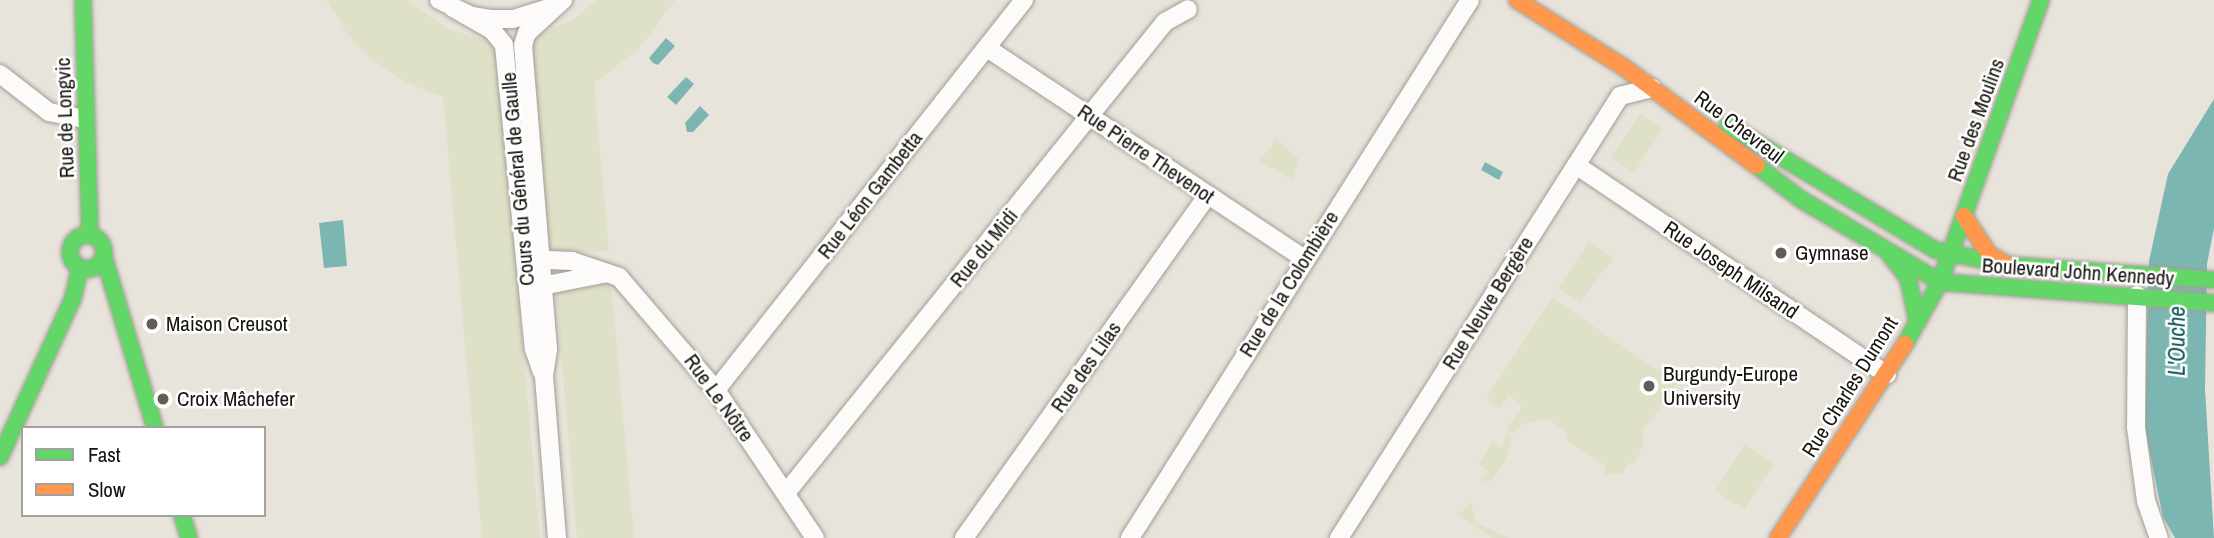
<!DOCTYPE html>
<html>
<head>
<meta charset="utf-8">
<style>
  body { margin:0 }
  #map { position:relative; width:2214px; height:538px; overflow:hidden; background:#e9e4db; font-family:"Archivo Narrow",sans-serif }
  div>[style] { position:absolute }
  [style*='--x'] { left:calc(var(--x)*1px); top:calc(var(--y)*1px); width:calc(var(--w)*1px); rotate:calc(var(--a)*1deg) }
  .green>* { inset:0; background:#dfe0c8 }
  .water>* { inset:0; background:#7cb6b3 }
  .roads { filter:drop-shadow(0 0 2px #a39e97) drop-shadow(0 0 2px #a39e97) }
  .street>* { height:18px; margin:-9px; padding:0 9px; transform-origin:9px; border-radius:9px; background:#fcfbfa }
  .fast>* { height:16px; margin:-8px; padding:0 8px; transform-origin:8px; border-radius:8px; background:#63d668 }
  .fast>.ring { margin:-8px; padding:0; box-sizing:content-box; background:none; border:16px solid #63d668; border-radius:50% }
  .slow>* { height:16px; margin:-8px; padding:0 8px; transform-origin:8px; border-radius:8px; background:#ff974d }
  .dots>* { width:19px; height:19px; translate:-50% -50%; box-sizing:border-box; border:4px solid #fff; border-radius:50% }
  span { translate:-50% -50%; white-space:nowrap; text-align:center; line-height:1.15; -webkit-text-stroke:5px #fff; paint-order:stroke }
  .street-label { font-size:21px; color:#17140e }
  .poi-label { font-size:21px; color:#17140e }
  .left { translate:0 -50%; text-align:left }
  .water-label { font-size:23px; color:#0a5556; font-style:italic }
  .legend { position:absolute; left:21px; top:426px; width:245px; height:91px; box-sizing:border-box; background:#fff; border:2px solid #a2a19f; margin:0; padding:9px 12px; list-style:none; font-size:21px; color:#17140e }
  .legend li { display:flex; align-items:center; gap:14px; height:35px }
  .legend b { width:35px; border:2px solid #a2a19f }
</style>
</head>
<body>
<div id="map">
  <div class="green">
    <div style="clip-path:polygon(326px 0,408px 0,447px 29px,496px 42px,540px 538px,482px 538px,443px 97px,409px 84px,374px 61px,349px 36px)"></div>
    <div style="clip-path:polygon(597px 0,675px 0,639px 49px,594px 83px,609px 251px,567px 253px,549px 248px,531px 47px,533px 37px,572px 20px)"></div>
    <div style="clip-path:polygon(1640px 114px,1663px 129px,1634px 173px,1611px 158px)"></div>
    <div style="clip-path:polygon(1276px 139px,1299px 159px,1293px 180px,1260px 161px)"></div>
    <div style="clip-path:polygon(1589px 241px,1613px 258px,1580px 303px,1558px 288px)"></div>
    <div style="clip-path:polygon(591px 282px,611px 283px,634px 538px,577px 538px,556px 294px)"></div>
    <div style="clip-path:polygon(1552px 298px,1677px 383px,1643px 431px,1644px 443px,1635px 462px,1628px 463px,1622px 474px,1603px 475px,1606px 465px,1568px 442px,1565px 430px,1547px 419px,1522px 424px,1514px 434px,1507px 429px,1522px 405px,1509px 395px,1499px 408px,1486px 399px)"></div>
    <div style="clip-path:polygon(1507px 435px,1512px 437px,1506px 460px,1492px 481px,1481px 481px,1489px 471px,1479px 464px,1492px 442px,1502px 448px)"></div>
    <div style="clip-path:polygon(1745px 444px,1774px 463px,1744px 509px,1715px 491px)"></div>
    <div style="clip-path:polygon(1471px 502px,1476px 523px,1510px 538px,1492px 538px,1458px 515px)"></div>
  </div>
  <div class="water">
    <div style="clip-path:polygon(666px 38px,675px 46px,658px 65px,653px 63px,649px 58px)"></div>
    <div style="clip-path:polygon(686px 77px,694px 84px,676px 105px,667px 97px)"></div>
    <div style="clip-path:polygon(2214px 99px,2214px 228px,2207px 264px,2205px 389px,2214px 538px,2175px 538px,2163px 517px,2144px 425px,2149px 261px,2168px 174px)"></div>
    <div style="clip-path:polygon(700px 106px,709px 115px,693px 132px,687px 132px,685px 123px)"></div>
    <div style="clip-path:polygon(1485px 162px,1503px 172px,1499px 180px,1481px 170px)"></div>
    <div style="clip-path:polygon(343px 220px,347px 266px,324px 268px,319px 223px)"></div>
  </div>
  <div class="roads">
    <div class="street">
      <div style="--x:439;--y:0;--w:37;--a:26"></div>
      <div style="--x:472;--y:16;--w:20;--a:9"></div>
      <div style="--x:492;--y:19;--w:21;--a:0"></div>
      <div style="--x:513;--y:19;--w:38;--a:-17"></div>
      <div style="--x:453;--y:8;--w:45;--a:29.4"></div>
      <div style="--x:492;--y:30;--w:19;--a:51"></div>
      <div style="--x:504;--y:45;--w:305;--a:84.4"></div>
      <div style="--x:534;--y:349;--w:24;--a:71"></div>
      <div style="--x:987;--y:48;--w:382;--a:33.6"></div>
      <div style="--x:0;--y:74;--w:62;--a:37.8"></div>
      <div style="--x:49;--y:112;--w:37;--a:11"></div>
      <div style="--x:1576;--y:165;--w:375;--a:34"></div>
      <div style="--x:526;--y:259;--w:46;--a:2.5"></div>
      <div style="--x:572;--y:261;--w:50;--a:18.8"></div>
      <div style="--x:619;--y:277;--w:149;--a:49.4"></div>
      <div style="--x:716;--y:390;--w:178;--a:56.2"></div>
      <div style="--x:532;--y:288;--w:76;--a:-11.3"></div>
      <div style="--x:2137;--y:295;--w:132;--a:90.4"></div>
      <div style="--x:2136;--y:427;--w:75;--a:82.3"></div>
      <div style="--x:2146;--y:501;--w:39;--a:71"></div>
      <div style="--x:716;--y:390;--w:497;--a:-51.7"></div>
      <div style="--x:786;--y:493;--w:605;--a:-51.18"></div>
      <div style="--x:1165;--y:22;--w:26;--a:-29"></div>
      <div style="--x:557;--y:538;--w:164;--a:-94.6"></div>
      <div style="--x:544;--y:375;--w:26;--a:-81"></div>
      <div style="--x:548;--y:349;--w:305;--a:-94.7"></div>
      <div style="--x:523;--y:45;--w:13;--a:-72"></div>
      <div style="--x:527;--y:33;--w:49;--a:-42.5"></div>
      <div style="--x:964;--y:538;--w:420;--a:-54.6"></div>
      <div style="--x:1130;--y:538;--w:636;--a:-57.71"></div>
      <div style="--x:1339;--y:538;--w:524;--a:-57.55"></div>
      <div style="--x:1620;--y:96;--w:33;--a:-14"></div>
    </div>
    <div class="fast">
      <div style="--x:83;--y:0;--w:235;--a:88.3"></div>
      <div style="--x:1728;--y:125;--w:242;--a:31.1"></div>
      <div style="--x:1935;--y:250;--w:74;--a:11.8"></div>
      <div style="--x:2007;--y:265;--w:208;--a:4.1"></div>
      <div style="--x:1757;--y:166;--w:56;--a:37.1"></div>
      <div style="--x:1802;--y:200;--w:161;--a:30.7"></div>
      <div style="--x:1940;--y:282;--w:275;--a:4.4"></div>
      <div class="ring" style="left:70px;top:235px;width:18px;height:18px"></div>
      <div style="--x:1890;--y:255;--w:29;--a:52"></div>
      <div style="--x:1908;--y:278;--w:43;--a:77.9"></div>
      <div style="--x:104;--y:257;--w:178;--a:73.4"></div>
      <div style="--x:1905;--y:344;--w:71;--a:-60.6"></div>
      <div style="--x:1940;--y:282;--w:300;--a:-70.3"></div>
      <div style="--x:0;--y:457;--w:175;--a:-65.3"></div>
      <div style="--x:73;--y:298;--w:31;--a:-77"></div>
      <div style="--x:182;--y:515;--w:24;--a:73"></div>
    </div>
    <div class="slow">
      <div style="--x:1517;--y:0;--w:128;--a:32.2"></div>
      <div style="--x:1625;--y:68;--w:164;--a:36.6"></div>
      <div style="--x:1964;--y:216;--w:45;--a:56.7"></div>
      <div style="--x:1989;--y:254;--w:21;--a:31"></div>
      <div style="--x:1778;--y:538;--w:232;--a:-56.8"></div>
    </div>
  </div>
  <div class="dots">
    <div style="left:1781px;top:253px;background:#605d56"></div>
    <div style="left:152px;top:324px;background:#605d56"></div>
    <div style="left:1649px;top:386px;background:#605d56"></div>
    <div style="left:163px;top:399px;background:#605d56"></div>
  </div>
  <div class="street-label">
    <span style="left:65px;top:118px;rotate:-92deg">Rue de Longvic</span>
    <span style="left:1976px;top:120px;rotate:-70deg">Rue des Moulins</span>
    <span style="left:1739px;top:127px;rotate:37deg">Rue Chevreul</span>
    <span style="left:1146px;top:154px;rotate:34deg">Rue Pierre Thevenot</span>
    <span style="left:518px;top:179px;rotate:-95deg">Cours du Général de Gaulle</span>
    <span style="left:870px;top:195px;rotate:-52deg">Rue Léon Gambetta</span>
    <span style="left:984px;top:248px;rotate:-51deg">Rue du Midi</span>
    <span style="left:1731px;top:270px;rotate:34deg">Rue Joseph Milsand</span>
    <span style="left:2078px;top:272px;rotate:4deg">Boulevard John Kennedy</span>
    <span style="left:1289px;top:284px;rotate:-58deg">Rue de la Colombière</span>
    <span style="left:1488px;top:303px;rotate:-58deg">Rue Neuve Bergère</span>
    <span style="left:1086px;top:367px;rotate:-55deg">Rue des Lilas</span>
    <span style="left:1850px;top:387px;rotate:-58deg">Rue Charles Dumont</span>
    <span style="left:719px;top:398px;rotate:54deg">Rue Le Nôtre</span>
  </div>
  <div class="poi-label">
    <span class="left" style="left:1795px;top:253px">Gymnase</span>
    <span class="left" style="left:166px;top:324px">Maison Creusot</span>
    <span class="left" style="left:1663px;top:386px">Burgundy-Europe<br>University</span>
    <span class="left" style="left:177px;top:399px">Croix Mâchefer</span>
  </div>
  <div class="water-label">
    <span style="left:2177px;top:341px;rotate:-90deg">L'Ouche</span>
  </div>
  <ul class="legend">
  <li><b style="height:9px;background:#63d668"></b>Fast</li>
  <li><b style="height:9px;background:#ff974d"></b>Slow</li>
  </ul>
</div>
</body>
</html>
